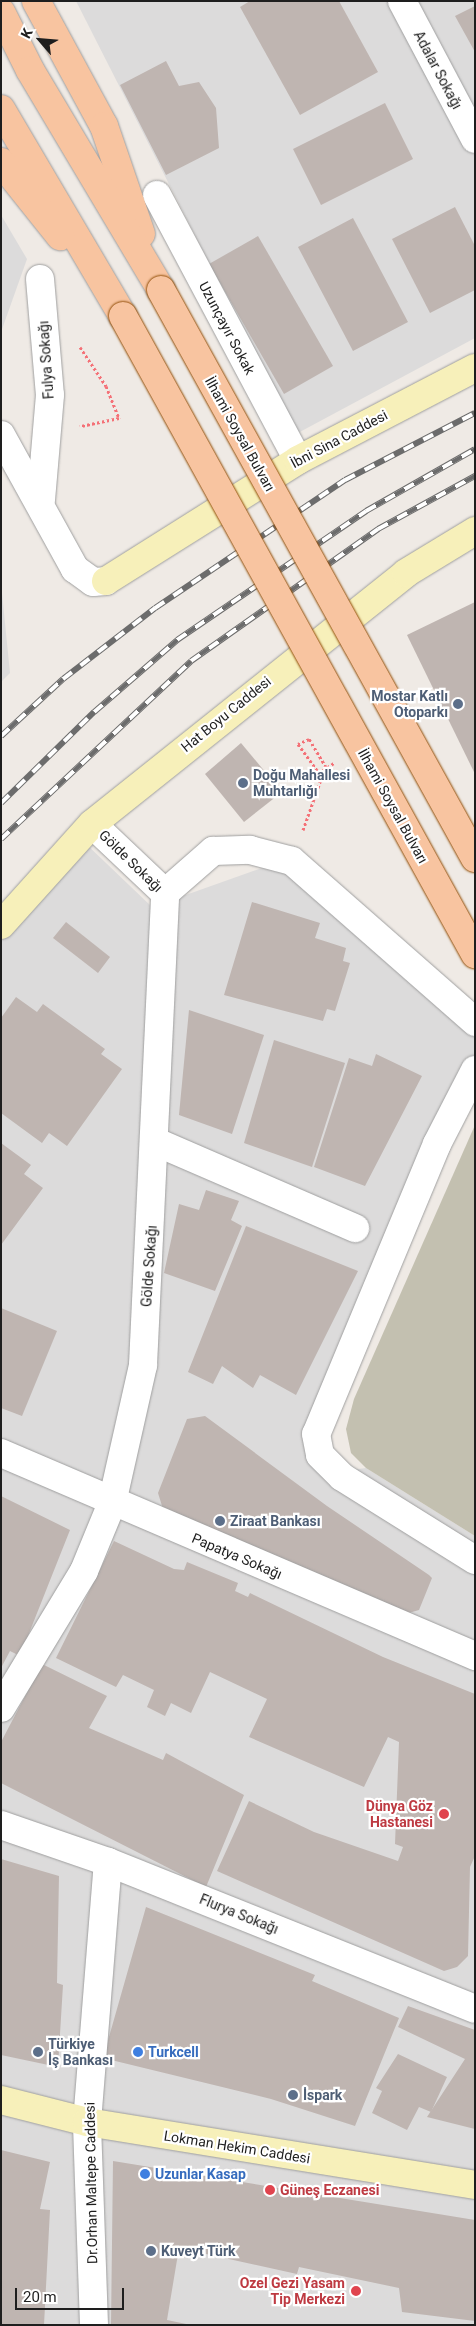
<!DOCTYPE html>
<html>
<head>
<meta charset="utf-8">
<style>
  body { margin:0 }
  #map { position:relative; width:476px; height:2326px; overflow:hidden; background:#efeae5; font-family:Roboto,sans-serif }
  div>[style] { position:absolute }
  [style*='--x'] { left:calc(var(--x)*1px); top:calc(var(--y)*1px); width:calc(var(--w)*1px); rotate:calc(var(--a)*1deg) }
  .residential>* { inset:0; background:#dcdbdb }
  .construction>* { inset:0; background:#c3c0b0 }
  .building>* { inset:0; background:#bfb5b1 }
  .path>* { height:3px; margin-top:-1.5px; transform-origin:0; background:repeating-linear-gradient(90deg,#f47177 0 2.5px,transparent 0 5px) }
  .roads { filter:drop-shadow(0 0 1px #9f9f9f) drop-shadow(0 0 1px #9f9f9f) }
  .street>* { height:28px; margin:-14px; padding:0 14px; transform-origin:14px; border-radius:14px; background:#fff }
  .secondary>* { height:28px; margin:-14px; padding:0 14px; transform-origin:14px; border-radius:14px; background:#f7f0ba }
  .primary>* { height:28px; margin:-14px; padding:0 14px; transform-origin:14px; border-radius:14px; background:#f8c4a0 }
  .rail>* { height:5.5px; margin-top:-2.75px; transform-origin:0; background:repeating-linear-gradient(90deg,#fff 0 11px,#6c6c6c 0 22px); box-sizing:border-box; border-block:1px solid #6c6c6c }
  .bridges { filter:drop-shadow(0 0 1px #924e07) drop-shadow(0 0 1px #924e07) }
  .primary-bridge>* { height:28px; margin:-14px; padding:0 14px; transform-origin:14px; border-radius:14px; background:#f8c4a0 }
  .dots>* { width:14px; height:14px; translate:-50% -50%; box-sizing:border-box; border:2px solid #fff; border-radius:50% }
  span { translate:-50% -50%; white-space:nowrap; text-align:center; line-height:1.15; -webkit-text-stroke:4.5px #fff; paint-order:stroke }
  .street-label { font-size:14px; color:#1e1e1e }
  .service-label { font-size:14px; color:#4e5e75; font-weight:700 }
  .right { translate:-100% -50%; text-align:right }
  .left { translate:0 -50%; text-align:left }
  .health-label { font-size:14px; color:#be3a42; font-weight:700 }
  .shop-label { font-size:14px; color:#366cbe; font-weight:700 }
  .frame { position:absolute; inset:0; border:2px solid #1e1e1e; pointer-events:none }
  .north { position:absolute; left:15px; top:15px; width:50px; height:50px; -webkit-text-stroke:4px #fff; paint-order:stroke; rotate:297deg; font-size:14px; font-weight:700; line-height:20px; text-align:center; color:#1e1e1e }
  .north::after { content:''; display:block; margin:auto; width:18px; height:22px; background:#1e1e1e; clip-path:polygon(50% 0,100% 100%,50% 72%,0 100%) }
  .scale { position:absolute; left:15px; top:2288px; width:109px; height:22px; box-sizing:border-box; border:2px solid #1e1e1e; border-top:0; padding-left:6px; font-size:15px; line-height:18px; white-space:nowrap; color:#1e1e1e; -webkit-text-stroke:4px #fff; paint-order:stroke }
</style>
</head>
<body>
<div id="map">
  <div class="residential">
    <div style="clip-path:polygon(76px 1px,475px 1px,475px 338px,296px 434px)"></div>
    <div style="clip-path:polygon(1px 215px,27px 259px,1px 332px)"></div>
    <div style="clip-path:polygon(1px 583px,10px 673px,1px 682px)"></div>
    <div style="clip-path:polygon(83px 841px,152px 907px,276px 863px,475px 1031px,475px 1055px,319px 1422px,336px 1472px,366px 1468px,475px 1536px,475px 2325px,1px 2325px,1px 942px)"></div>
  </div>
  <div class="construction">
    <div style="clip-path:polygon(475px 1125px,475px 1536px,366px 1468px,351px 1453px,346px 1429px,354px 1399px)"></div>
  </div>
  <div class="building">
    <div style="clip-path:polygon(250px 1px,339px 1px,378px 72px,300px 115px,240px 7px)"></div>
    <div style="clip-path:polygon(475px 6px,475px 52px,455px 16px)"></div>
    <div style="clip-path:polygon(166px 61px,179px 86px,199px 82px,216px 108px,219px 148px,166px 175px,120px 85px)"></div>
    <div style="clip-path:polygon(385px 103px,413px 159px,321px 205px,293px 149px)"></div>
    <div style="clip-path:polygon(455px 207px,475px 246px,475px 290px,430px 313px,392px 239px)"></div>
    <div style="clip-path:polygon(353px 218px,408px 322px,353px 351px,298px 247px)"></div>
    <div style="clip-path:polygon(258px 236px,333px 366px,284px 394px,209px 264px)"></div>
    <div style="clip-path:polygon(475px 602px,475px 774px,407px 635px)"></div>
    <div style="clip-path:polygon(241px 743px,282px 792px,244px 822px,205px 774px)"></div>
    <div style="clip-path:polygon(252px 902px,320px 923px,315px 938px,346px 948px,343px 961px,350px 963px,335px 1011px,327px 1009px,323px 1021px,224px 995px)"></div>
    <div style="clip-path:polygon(66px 922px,110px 957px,98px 973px,53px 938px)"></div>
    <div style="clip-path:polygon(16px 997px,37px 1012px,43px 1004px,105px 1049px,101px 1054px,122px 1069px,67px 1146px,49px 1133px,42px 1143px,1px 1113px,1px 1018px)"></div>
    <div style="clip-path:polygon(189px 1010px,264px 1035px,232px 1134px,179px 1115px)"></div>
    <div style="clip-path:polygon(274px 1040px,345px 1063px,312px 1167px,244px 1143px)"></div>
    <div style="clip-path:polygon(376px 1054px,422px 1076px,365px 1186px,314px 1167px,349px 1058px,372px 1066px)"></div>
    <div style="clip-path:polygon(1px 1143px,31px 1165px,24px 1174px,43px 1188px,1px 1245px)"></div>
    <div style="clip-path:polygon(206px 1190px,239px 1201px,231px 1220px,242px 1226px,215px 1291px,164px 1273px,179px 1204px,199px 1210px)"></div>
    <div style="clip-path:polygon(246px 1226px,358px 1271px,296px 1395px,260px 1375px,253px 1388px,222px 1366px,213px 1384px,188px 1372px)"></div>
    <div style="clip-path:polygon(1px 1308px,57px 1331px,22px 1416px,1px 1408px)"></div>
    <div style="clip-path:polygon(205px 1416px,327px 1506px,429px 1575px,432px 1578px,419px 1610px,405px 1614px,163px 1509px,158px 1493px,187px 1419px)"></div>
    <div style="clip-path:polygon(1px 1496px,70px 1530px,20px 1656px,10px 1651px,1px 1668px)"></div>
    <div style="clip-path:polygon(114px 1541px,174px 1569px,184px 1570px,187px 1562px,238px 1583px,235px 1591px,248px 1597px,250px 1593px,383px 1657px,475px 1694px,475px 1856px,470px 1867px,468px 1956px,457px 1967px,444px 1971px,217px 1871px,249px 1801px,314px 1832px,398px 1861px,403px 1847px,395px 1844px,399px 1742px,388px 1737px,364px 1787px,249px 1737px,267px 1699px,210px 1672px,191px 1713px,171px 1703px,165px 1716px,147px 1707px,154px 1690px,123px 1675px,116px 1687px,56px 1658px)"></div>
    <div style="clip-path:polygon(42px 1664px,107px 1696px,89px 1728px,163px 1760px,166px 1753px,244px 1795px,206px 1887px,1px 1783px,1px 1742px)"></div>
    <div style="clip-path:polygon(1px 1859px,59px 1876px,57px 1983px,63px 1985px,58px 2067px,1px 2055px)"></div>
    <div style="clip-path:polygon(146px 1907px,315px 1975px,312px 1981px,399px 2018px,355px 2126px,271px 2099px,103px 2058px)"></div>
    <div style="clip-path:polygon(408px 2006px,475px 2030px,475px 2129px,427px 2117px,465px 2059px,398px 2027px)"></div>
    <div style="clip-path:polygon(398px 2054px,447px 2077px,431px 2112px,419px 2107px,407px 2130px,372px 2113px,382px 2091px,376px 2088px)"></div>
    <div style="clip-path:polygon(1px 2150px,50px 2162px,40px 2209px,50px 2210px,44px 2325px,1px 2325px)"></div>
    <div style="clip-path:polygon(113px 2161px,475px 2220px,475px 2321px,402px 2312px,399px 2288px,299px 2267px,297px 2274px,179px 2248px,167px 2320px,191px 2325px,111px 2325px)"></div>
  </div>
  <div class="path">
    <div style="--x:80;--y:347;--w:47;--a:56.3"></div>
    <div style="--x:106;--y:386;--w:35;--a:68"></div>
    <div style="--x:119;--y:418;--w:40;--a:168"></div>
    <div style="--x:326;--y:767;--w:33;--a:-121"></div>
    <div style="--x:309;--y:739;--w:12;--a:156"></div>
    <div style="--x:298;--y:744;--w:36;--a:54"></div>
    <div style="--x:319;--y:773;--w:18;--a:-34"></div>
    <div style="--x:303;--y:830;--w:66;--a:-70.5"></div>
  </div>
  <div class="roads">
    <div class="street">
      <div style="--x:402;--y:1;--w:156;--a:62.1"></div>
      <div style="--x:157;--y:195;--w:300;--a:62"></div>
      <div style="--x:40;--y:279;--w:116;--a:85.1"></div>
      <div style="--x:50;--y:395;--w:106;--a:94.9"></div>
      <div style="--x:1;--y:435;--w:153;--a:61.1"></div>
      <div style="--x:75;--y:569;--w:22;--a:36"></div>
      <div style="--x:93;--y:582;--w:13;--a:-4"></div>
      <div style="--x:165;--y:893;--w:64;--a:-41.2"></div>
      <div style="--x:213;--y:851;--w:37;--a:-2"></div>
      <div style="--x:250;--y:850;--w:43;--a:14.7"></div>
      <div style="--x:292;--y:861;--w:244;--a:41.3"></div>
      <div style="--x:475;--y:1070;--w:83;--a:117.2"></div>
      <div style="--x:437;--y:1144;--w:314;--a:112.6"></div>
      <div style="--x:316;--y:1434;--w:21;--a:79"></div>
      <div style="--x:320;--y:1455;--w:31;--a:45"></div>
      <div style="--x:342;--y:1477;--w:157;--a:32"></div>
      <div style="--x:156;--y:1142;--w:217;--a:23.4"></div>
      <div style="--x:1;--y:1453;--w:516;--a:23.18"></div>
      <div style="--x:1;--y:1708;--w:160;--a:-58.8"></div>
      <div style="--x:84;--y:1571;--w:74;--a:-67.6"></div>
      <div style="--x:112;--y:1503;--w:141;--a:-77.3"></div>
      <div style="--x:143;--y:1365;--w:473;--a:-87.3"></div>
      <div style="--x:165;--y:893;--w:100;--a:-136.6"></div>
      <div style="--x:1;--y:1825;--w:113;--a:19.1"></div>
      <div style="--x:108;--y:1862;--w:395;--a:21.8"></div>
      <div style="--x:94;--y:2325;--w:203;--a:-92"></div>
      <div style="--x:87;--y:2122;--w:261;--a:-85.4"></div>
    </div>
    <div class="secondary">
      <div style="--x:106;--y:581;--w:227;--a:-32.2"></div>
      <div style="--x:298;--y:460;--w:199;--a:-27.5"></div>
      <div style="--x:1;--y:925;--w:136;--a:-48"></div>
      <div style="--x:92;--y:824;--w:402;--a:-38.6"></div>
      <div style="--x:406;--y:573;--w:81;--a:-31.3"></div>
      <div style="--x:1;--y:2100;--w:89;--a:14.3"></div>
      <div style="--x:87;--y:2122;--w:393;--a:9.2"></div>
    </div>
    <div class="primary">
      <div style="--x:36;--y:1;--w:142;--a:61.5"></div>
      <div style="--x:104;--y:126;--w:114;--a:71.1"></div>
      <div style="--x:1;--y:12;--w:65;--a:63.4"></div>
      <div style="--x:30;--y:70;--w:256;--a:59.2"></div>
      <div style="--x:1;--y:109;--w:240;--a:59.5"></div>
      <div style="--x:1;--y:162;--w:95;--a:51.4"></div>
    </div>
  </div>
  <div class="rail">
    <div style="--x:1;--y:736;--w:84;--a:-42.6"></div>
    <div style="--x:63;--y:679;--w:116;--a:-37.7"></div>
    <div style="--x:155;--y:608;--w:229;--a:-34"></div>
    <div style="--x:345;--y:480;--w:146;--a:-27.3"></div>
    <div style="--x:1;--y:803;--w:130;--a:-44.4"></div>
    <div style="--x:94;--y:712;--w:110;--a:-40.9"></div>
    <div style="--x:177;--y:640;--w:229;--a:-34.3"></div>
    <div style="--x:366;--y:511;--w:125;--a:-29.6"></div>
    <div style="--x:1;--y:839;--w:260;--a:-43.1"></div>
    <div style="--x:191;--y:661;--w:229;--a:-35.2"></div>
    <div style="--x:378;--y:529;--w:111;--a:-28.7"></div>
  </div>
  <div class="bridges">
    <div class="primary-bridge">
      <div style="--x:161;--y:290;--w:649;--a:61.07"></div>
      <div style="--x:123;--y:316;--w:729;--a:61.11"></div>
    </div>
  </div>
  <div class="dots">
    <div style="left:458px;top:704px;background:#5c6f8a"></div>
    <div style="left:243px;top:783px;background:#5c6f8a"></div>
    <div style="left:220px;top:1521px;background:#5c6f8a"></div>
    <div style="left:444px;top:1814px;background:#e0444e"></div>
    <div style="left:38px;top:2052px;background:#5c6f8a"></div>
    <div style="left:138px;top:2052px;background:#3f7fe0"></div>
    <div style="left:293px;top:2095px;background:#5c6f8a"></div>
    <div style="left:145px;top:2174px;background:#3f7fe0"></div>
    <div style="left:270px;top:2190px;background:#e0444e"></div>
    <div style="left:151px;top:2251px;background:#5c6f8a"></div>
    <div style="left:356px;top:2291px;background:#e0444e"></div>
  </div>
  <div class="street-label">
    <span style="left:438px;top:70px;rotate:62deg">Adalar Sokağı</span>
    <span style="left:227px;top:328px;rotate:62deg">Uzunçayır Sokak</span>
    <span style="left:46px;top:360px;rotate:-94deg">Fulya Sokağı</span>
    <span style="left:240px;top:434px;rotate:61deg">İlhami Soysal Bulvarı</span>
    <span style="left:339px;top:439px;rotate:-28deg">İbni Sina Caddesi</span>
    <span style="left:226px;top:714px;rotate:-39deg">Hat Boyu Caddesi</span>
    <span style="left:393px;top:806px;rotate:61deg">İlhami Soysal Bulvarı</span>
    <span style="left:131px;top:861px;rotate:44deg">Gölde Sokağı</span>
    <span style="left:149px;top:1266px;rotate:-86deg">Gölde Sokağı</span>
    <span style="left:237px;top:1556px;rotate:23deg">Papatya Sokağı</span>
    <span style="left:239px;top:1914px;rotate:22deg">Flurya Sokağı</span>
    <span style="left:237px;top:2147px;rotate:9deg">Lokman Hekim Caddesi</span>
    <span style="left:91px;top:2183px;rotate:-91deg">Dr.Orhan Maltepe Caddesi</span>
  </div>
  <div class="service-label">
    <span class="right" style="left:448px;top:704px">Mostar Katlı<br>Otoparkı</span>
    <span class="left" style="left:253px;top:783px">Doğu Mahallesi<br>Muhtarlığı</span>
    <span class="left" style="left:230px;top:1521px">Ziraat Bankası</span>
    <span class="left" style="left:48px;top:2052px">Türkiye<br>İş Bankası</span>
    <span class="left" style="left:303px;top:2095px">İspark</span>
    <span class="left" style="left:161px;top:2251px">Kuveyt Türk</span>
  </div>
  <div class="health-label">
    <span class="right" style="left:433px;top:1814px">Dünya Göz<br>Hastanesi</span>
    <span class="left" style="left:280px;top:2190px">Güneş Eczanesi</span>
    <span class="right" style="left:345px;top:2291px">Ozel Gezi Yasam<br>Tip Merkezi</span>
  </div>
  <div class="shop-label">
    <span class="left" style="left:148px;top:2052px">Turkcell</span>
    <span class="left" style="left:155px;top:2174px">Uzunlar Kasap</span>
  </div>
  <div class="frame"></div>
  <div class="north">K</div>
  <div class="scale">20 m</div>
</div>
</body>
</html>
